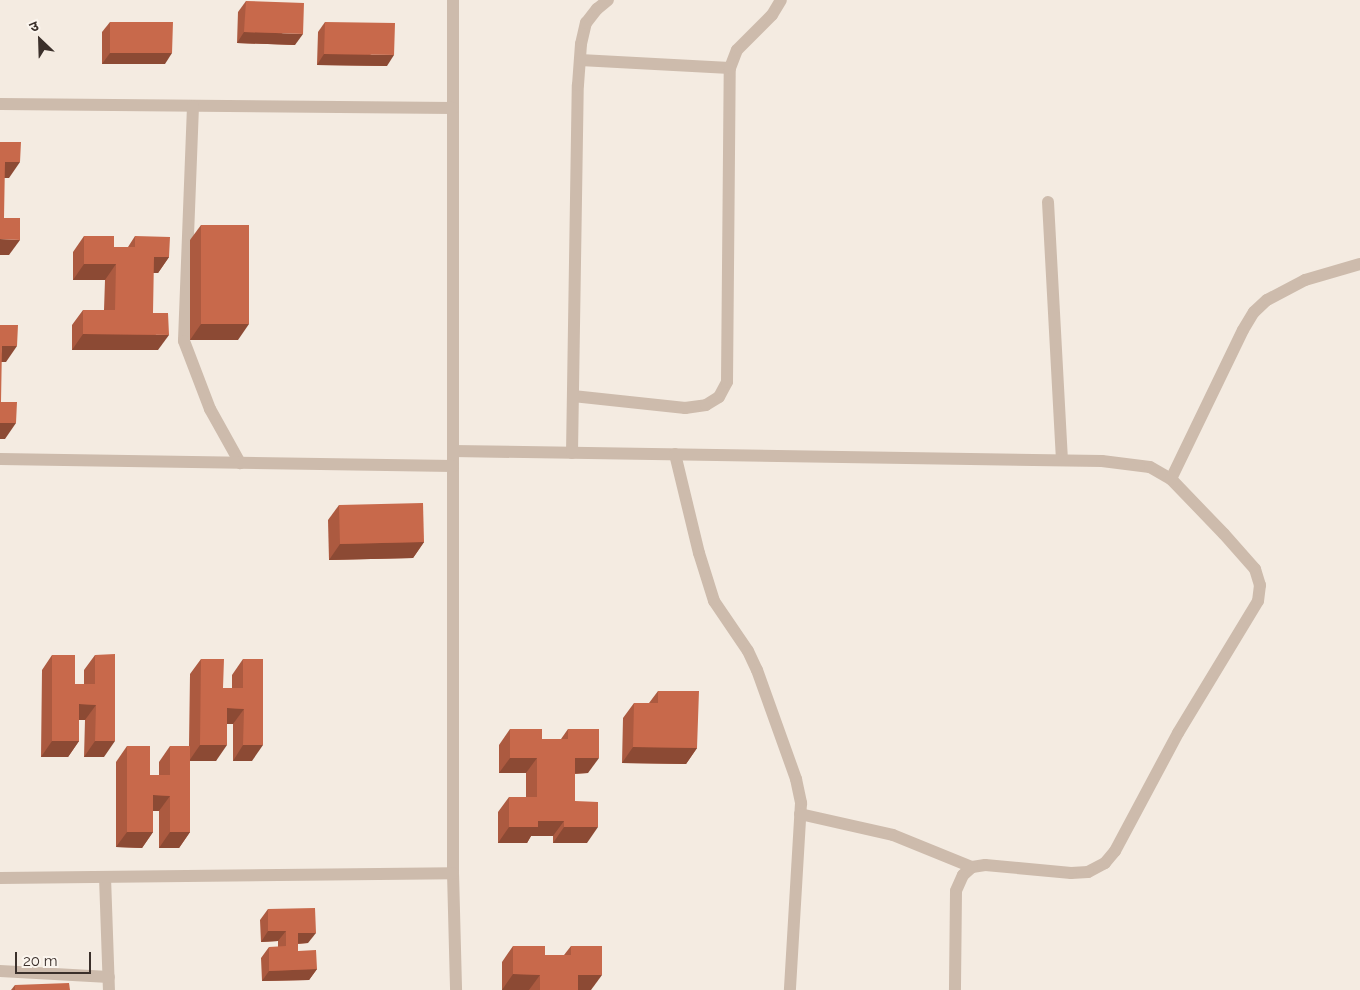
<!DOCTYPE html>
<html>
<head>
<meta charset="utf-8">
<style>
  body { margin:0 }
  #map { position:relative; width:1360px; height:990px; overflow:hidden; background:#f4ebe1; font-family:Raleway,"Noto Sans Devanagari",sans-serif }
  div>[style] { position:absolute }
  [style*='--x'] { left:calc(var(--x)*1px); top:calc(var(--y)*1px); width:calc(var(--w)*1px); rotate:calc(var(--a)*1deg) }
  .service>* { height:12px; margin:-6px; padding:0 6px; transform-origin:6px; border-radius:6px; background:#cdbbac }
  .minor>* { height:12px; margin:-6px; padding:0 6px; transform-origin:6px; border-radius:6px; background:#cdbbac }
  .wall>* { inset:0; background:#ac5a40 }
  .shaded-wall>* { inset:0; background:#8c4a34 }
  .building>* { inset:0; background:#c8694b }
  span { translate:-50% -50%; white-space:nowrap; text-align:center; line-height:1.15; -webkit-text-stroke:5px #fbf5ee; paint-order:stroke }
  .north { position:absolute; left:15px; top:15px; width:50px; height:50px; -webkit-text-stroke:4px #fbf5ee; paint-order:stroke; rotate:336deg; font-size:14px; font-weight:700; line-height:20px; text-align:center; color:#3b302b }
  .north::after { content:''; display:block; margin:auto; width:18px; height:22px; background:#3b302b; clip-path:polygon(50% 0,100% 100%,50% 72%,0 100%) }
  .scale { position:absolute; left:15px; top:952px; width:76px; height:22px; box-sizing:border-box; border:2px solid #3b302b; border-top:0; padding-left:6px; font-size:15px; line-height:18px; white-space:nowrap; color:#3b302b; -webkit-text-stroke:4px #fbf5ee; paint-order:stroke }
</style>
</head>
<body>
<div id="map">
  <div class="service">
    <div style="--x:580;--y:60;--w:150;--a:3.1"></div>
    <div style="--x:1048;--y:202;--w:258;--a:86.9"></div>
    <div style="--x:573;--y:396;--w:113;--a:6.1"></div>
    <div style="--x:685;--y:408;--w:21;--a:-8"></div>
    <div style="--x:706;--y:405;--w:15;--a:-32"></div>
    <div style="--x:719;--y:397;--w:17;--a:-62"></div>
    <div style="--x:727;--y:382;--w:314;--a:-89.5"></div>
    <div style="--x:730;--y:68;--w:19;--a:-69"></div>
    <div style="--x:737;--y:50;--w:49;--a:-45"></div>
    <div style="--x:772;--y:15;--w:17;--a:-59"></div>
    <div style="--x:453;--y:451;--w:649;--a:0.88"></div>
    <div style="--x:1102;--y:461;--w:48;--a:7.1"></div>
    <div style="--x:1150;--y:467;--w:24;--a:30"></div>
    <div style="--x:1171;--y:479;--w:76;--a:46.1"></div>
    <div style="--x:1224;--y:534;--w:47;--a:48.5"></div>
    <div style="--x:1255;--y:569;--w:17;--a:73"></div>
    <div style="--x:1260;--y:585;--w:16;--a:97"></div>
    <div style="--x:1258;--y:601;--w:154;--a:121.2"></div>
    <div style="--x:1178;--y:733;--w:134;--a:118.1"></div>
    <div style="--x:1115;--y:851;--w:16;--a:130"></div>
    <div style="--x:1105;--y:863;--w:19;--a:152"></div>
    <div style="--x:1088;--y:872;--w:17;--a:177"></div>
    <div style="--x:1071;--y:873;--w:86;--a:-174.7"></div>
    <div style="--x:985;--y:865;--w:13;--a:171"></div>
    <div style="--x:972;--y:867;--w:12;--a:138"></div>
    <div style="--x:963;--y:875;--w:17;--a:114"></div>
    <div style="--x:956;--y:891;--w:99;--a:90.6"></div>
    <div style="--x:572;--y:453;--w:368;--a:-89.1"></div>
    <div style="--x:578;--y:85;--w:41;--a:-85.8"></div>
    <div style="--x:581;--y:44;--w:22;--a:-77"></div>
    <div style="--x:586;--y:23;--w:18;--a:-52"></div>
    <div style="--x:597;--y:9;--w:14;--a:-39"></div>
    <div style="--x:675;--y:454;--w:102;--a:76.4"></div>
    <div style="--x:699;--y:553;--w:50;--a:72.6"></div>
    <div style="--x:714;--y:601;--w:60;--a:55.8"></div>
    <div style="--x:748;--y:651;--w:21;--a:65"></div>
    <div style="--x:757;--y:670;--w:116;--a:70.3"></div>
    <div style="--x:796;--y:779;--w:25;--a:78"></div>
    <div style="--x:801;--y:803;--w:187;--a:93.4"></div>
    <div style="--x:1171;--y:479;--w:165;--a:-64.2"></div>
    <div style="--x:1243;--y:330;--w:21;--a:-59"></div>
    <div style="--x:1254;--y:312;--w:18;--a:-43"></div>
    <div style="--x:1267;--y:300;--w:43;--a:-27.8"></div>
    <div style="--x:1305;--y:280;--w:57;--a:-16.2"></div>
    <div style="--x:800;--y:814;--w:95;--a:12.7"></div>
    <div style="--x:893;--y:835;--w:85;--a:22.1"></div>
  </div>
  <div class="minor">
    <div style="--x:453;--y:0;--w:873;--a:90"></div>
    <div style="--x:453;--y:873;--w:117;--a:88.5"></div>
    <div style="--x:0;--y:104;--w:453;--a:0.5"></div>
    <div style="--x:193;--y:106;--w:235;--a:92.2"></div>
    <div style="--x:184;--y:341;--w:73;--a:69.1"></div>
    <div style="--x:210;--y:409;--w:62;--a:60.9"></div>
    <div style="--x:0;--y:459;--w:453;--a:0.9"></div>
    <div style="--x:105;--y:877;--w:113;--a:88"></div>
    <div style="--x:0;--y:878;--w:453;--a:-0.6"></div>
    <div style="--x:0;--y:971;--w:109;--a:3.2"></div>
  </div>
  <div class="wall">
    <div style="clip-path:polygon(246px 1px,295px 45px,237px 43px,238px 12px)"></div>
    <div style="clip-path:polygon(110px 22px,165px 64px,102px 64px,102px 32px)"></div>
    <div style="clip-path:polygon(325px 22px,387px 66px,317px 65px,318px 32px)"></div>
    <div style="clip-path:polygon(201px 225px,238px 340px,190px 340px,190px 240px)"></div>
    <div style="clip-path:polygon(84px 236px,114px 247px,128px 247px,135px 236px,169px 257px,158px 273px,153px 273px,153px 313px,158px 350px,72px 350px,72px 325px,83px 310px,104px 310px,105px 280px,73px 280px,73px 252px)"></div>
    <div style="clip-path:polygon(339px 505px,424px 542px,413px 558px,329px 560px,328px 520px)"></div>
    <div style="clip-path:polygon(52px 655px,75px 684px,84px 684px,84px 670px,95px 655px,104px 757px,84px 757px,85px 720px,79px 720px,79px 741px,68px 757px,41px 757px,42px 670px)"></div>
    <div style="clip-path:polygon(201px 659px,223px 688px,232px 688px,232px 675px,243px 659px,252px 761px,233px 761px,233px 724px,227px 724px,216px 761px,190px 761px,190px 832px,179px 848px,159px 848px,159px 811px,153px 811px,153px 832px,142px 848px,116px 847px,116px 762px,127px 746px,150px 775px,159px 775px,159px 762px,170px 746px,189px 746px,190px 674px)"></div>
    <div style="clip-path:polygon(658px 691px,697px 748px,686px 764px,622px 763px,623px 718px,634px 703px,649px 703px)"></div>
    <div style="clip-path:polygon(510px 729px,542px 739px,561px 739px,568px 729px,588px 773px,575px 774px,575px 801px,587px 843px,553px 843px,553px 836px,531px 836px,527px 843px,498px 843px,498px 812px,509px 797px,526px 797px,526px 773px,499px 773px,499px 745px)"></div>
    <div style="clip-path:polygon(268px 909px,308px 943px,298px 944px,298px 951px,317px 969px,309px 980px,262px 981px,261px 958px,269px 947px,278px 947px,278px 941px,261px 942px,260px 920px)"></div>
    <div style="clip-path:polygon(513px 946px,545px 955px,564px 955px,571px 946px,591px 990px,502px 990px,502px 962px)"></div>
    <div style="clip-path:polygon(15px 985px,70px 990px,11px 990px)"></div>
  </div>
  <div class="shaded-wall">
    <div style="clip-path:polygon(244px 32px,303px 34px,295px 45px,237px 43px)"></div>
    <div style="clip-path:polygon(110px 53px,172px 53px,165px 64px,102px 64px)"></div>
    <div style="clip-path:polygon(324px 54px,394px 55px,387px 66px,317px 65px)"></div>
    <div style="clip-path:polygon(5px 162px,20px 162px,9px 178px,0 178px)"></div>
    <div style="clip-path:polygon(0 239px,20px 240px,9px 255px,0 255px)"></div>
    <div style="clip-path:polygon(154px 257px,169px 257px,158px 273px,143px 273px)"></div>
    <div style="clip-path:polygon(84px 264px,116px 264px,105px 280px,73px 280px)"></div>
    <div style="clip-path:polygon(201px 324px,249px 324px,238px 340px,190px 340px)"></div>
    <div style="clip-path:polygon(83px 334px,169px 335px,158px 350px,72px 350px)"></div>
    <div style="clip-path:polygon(2px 346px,17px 346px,6px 362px,0 362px)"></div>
    <div style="clip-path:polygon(0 423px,16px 423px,5px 439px,0 439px)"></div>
    <div style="clip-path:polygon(424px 542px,413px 558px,329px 560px,340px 544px)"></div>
    <div style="clip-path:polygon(79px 704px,96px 705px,85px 720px,68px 720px)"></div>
    <div style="clip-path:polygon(227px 708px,244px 709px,233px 724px,216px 724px)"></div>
    <div style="clip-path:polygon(52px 741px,79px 741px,68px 757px,41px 757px)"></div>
    <div style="clip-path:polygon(95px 741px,115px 741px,104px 757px,84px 757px)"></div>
    <div style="clip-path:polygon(200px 745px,227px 745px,216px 761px,189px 761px)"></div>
    <div style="clip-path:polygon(243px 745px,263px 745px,252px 761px,233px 761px)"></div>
    <div style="clip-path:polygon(633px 747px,697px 748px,686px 764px,622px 763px)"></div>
    <div style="clip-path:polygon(510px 758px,537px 758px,526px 773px,499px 773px)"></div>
    <div style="clip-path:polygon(575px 758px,599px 758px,588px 773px,564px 774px)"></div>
    <div style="clip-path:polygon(153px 795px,170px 796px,159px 811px,142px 811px)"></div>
    <div style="clip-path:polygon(538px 821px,564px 821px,553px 836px,531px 836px,527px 843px,498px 843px,509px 827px)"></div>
    <div style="clip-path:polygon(564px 827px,598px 827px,587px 843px,553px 843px)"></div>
    <div style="clip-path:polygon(127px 832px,153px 832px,142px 848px,116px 847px)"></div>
    <div style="clip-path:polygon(170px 832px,190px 832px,179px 848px,159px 848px)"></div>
    <div style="clip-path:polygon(268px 931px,286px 931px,278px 941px,261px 942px)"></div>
    <div style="clip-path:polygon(298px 933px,316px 933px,308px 943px,290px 944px)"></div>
    <div style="clip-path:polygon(317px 969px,309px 980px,262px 981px,269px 971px)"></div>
    <div style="clip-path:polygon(513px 974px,540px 975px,529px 990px,502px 990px)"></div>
    <div style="clip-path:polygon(578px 975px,602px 975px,591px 990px,567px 990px)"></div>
  </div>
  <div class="building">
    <div style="clip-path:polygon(246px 1px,304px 3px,303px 34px,244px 32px)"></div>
    <div style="clip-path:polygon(110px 22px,173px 22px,172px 53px,110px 53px)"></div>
    <div style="clip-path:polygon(325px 22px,395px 23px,394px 55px,324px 54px)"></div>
    <div style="clip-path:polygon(0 142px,21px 142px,20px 162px,5px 162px,4px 218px,20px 218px,20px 240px,0 239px)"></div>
    <div style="clip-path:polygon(201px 225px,249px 225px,249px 324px,201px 324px)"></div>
    <div style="clip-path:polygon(84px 236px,114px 236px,114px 247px,135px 247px,135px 236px,170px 237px,169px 257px,154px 257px,153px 313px,168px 313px,169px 335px,83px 334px,83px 310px,115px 310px,116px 264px,84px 264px)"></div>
    <div style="clip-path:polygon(0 325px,18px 325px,17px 346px,2px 346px,1px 402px,17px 402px,16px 423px,0 423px)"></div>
    <div style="clip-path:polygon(423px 503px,424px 542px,340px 544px,339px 505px)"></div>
    <div style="clip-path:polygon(115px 654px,115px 741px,95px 741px,96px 705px,79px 704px,79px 741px,52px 741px,52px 655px,75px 655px,75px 684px,95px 684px,95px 655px)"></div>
    <div style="clip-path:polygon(201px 659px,224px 659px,223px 688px,243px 688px,243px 659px,263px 659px,263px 745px,243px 745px,244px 709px,227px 708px,227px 745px,200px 745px)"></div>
    <div style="clip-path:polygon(658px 691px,699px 691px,697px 748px,633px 747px,634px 703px,658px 703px)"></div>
    <div style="clip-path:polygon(510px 729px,542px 729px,542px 739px,568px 739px,568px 729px,599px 729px,599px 758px,575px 758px,575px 801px,598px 802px,598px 827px,564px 827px,564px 821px,538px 821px,538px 827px,509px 827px,509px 797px,537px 797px,537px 758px,510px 758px)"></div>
    <div style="clip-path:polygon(127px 746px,150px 746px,150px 775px,170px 775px,170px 746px,190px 746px,190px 832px,170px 832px,170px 796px,153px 795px,153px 832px,127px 832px)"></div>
    <div style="clip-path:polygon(315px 908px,316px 933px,298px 933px,298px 951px,316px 950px,317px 969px,269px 971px,269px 947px,286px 946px,286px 931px,268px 931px,268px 909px)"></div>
    <div style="clip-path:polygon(513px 946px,545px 946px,545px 955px,571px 955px,571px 946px,602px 946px,602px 975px,578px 975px,578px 990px,540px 990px,540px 975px,513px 974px)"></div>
    <div style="clip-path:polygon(69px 983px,70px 990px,15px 990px,15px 985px)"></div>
  </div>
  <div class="north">उ</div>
  <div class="scale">20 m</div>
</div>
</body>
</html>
